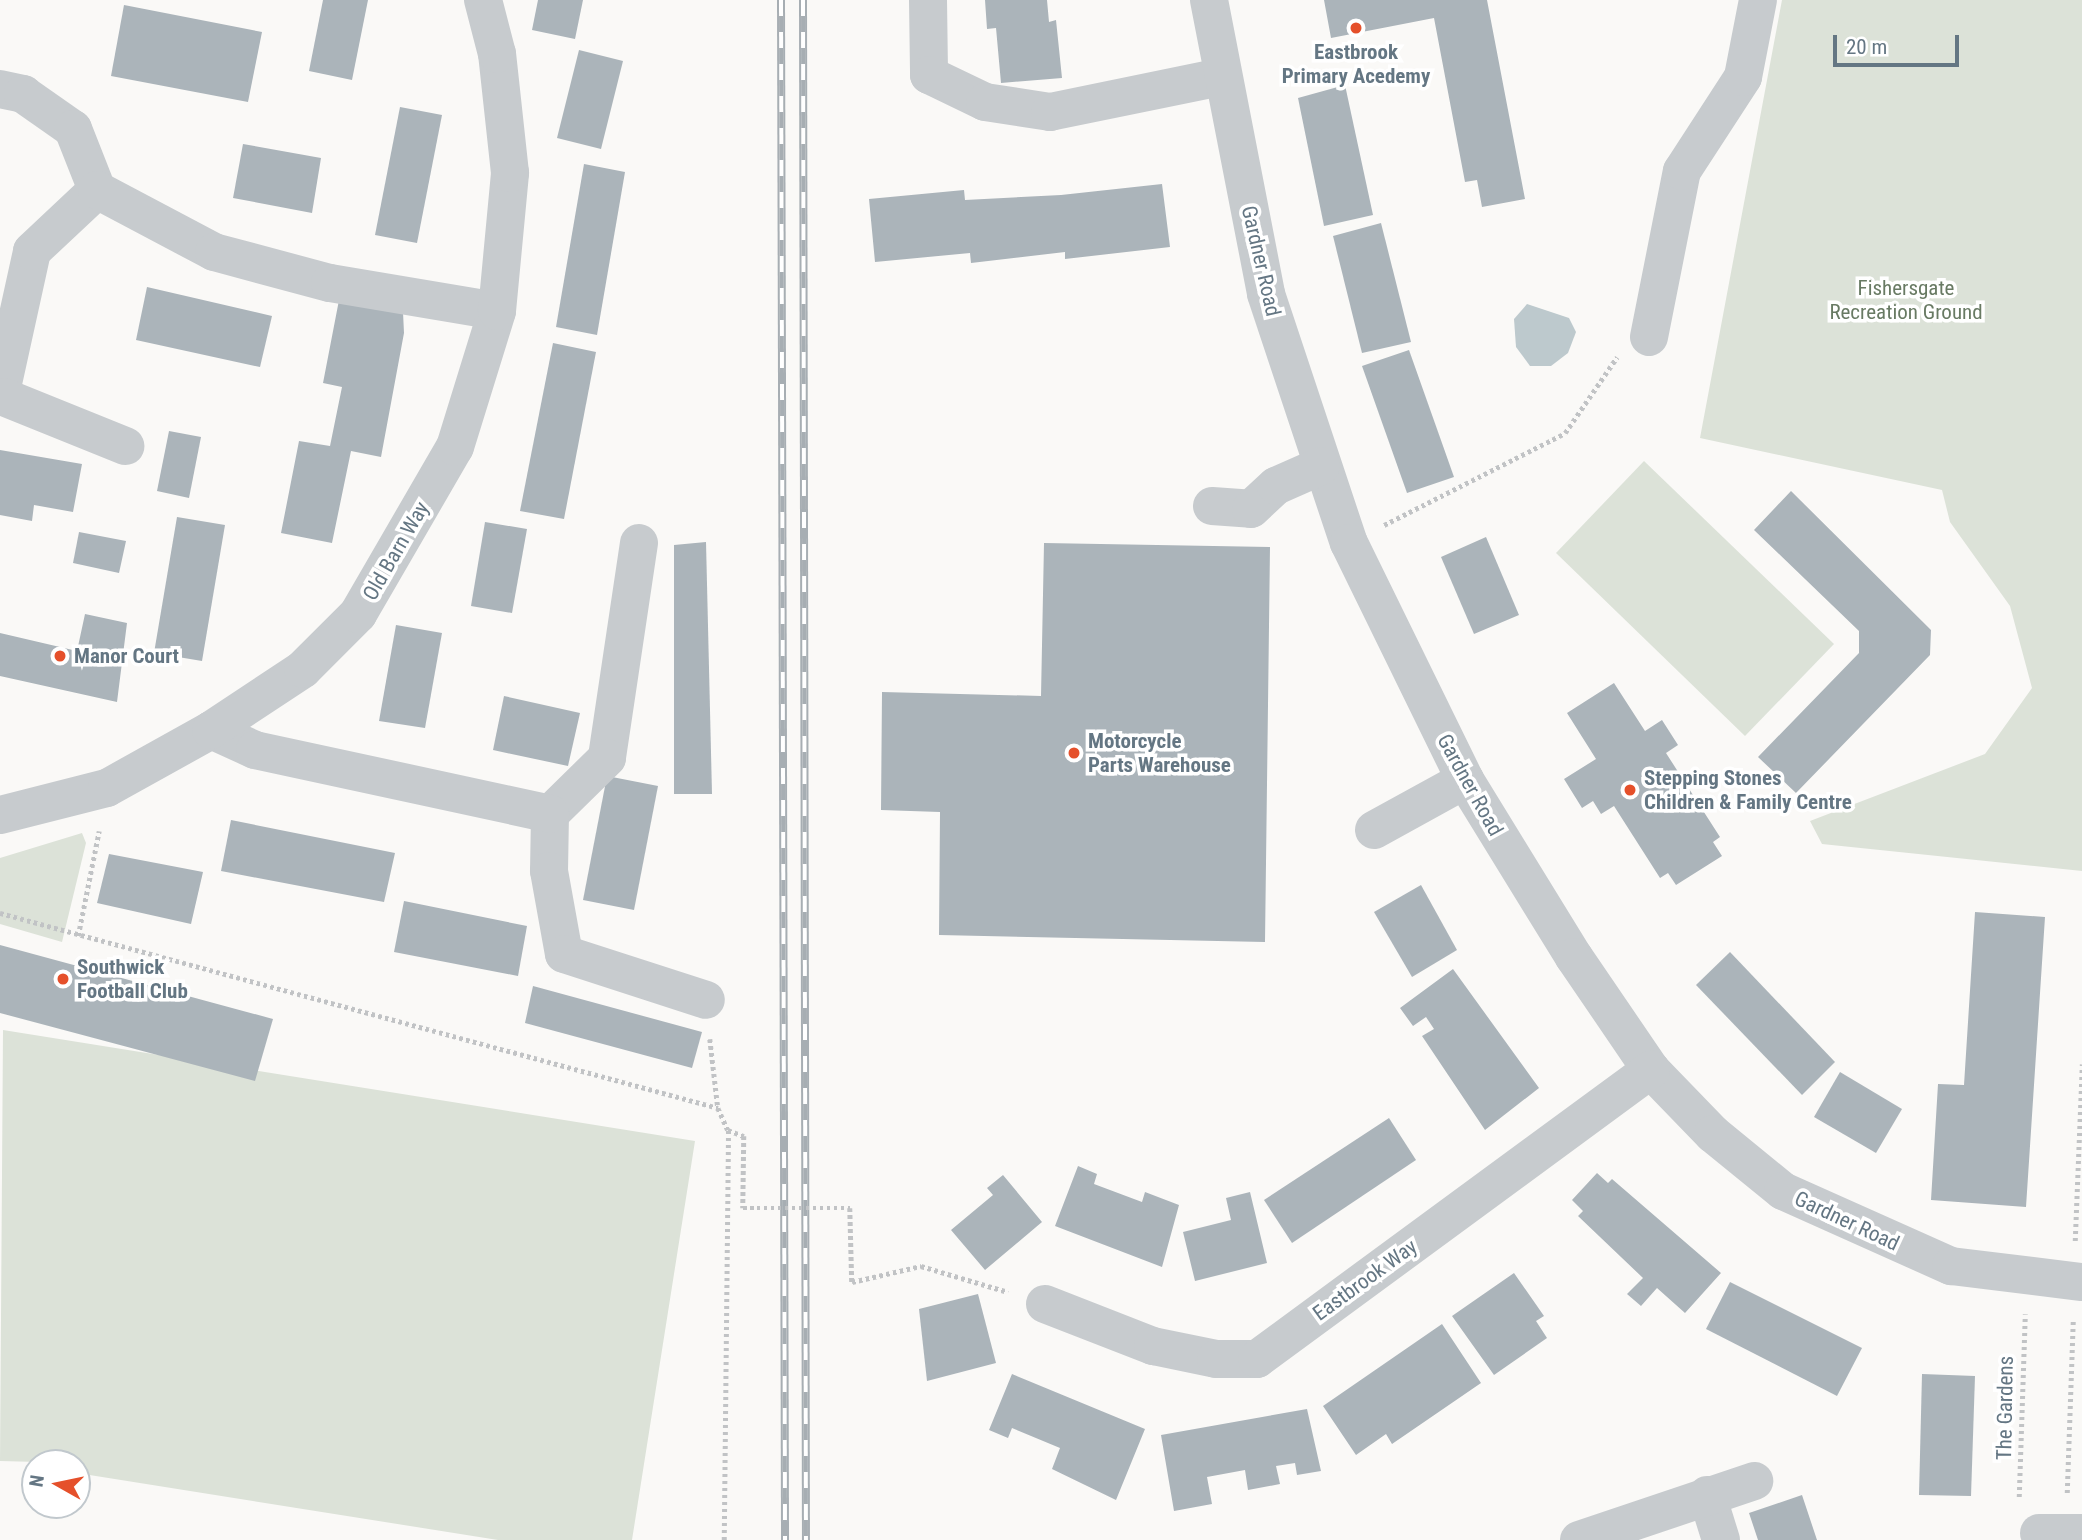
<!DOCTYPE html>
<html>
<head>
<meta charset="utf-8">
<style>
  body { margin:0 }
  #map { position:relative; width:2082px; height:1540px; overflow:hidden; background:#faf9f7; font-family:"Roboto Condensed",sans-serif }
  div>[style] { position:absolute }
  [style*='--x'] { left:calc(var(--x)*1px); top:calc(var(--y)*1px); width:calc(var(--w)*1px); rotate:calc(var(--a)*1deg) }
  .green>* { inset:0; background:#dce2d8 }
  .water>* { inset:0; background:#bdc9cd }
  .building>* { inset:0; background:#abb4ba }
  .path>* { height:4.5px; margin-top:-2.25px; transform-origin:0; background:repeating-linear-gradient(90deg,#c1c3c5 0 3.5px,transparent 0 7px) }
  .minor>* { height:38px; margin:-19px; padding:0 19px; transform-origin:19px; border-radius:19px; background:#c7cbce }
  .rail>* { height:8px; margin-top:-4px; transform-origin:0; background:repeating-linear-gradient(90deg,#fff 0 16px,#a7aeb3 0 32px); box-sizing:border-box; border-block:2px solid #a7aeb3 }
  .path-bridge>* { height:4.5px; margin-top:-2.25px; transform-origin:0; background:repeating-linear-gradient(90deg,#c1c3c5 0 3.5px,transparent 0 7px) }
  .dots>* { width:19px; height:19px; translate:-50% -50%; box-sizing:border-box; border:4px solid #fff; border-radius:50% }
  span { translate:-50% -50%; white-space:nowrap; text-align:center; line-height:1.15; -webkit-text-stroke:7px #fff; paint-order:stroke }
  .poi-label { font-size:21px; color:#647683; font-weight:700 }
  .left { translate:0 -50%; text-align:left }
  .street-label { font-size:21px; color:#647683 }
  .park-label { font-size:21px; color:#687a63 }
  .north { position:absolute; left:21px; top:1449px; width:70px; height:70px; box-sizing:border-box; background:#fff; border:2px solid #c1c8cd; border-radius:50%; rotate:279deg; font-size:19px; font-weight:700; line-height:28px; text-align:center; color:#647683 }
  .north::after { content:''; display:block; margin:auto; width:24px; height:32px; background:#e5502b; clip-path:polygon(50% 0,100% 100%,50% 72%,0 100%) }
  .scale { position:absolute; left:1833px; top:35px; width:126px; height:32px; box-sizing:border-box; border:4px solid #647683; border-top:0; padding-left:9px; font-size:21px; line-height:24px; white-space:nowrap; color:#647683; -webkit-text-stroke:5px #fff; paint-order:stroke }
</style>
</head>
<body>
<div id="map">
  <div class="green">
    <div style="clip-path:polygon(1782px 0,2082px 0,2082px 871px,1822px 844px,1810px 821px,1985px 754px,2032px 688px,2010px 606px,1950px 522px,1942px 490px,1700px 438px)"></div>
    <div style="clip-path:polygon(1644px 461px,1834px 644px,1745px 736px,1556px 553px)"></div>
    <div style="clip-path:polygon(82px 833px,86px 843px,62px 942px,0 924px,0 858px)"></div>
    <div style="clip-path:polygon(3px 1030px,695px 1141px,632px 1540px,498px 1540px,77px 1473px,77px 1463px,0 1461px)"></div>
  </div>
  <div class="water">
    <div style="clip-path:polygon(1527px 304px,1569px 318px,1576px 332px,1568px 353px,1551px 366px,1530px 366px,1516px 347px,1514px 319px)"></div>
  </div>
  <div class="building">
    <div style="clip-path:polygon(323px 0,368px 0,352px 80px,309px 71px)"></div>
    <div style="clip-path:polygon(538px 0,583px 0,575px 39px,532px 30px)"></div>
    <div style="clip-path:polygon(985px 0,1047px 0,1049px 22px,1056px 20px,1062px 78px,1001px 83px,996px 28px,987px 29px)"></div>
    <div style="clip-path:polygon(1324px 0,1487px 0,1525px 199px,1482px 207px,1477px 180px,1465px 182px,1434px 18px,1331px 38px)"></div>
    <div style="clip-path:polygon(124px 5px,262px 32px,248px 102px,111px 76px)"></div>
    <div style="clip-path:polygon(579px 50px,623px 61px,601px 149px,557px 138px)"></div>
    <div style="clip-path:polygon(1345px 85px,1373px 215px,1324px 226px,1298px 98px)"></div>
    <div style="clip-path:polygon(400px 107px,442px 115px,417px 243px,375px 235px)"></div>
    <div style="clip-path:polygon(243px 144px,321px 158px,312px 213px,233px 198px)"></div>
    <div style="clip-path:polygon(584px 164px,625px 172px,597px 335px,556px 327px)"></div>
    <div style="clip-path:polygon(1162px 184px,1170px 247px,1065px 259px,1065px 252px,971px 263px,970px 253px,875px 262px,869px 199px,964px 190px,965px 200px,1061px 195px)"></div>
    <div style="clip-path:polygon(1381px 223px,1411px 342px,1362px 353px,1333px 236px)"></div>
    <div style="clip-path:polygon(147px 287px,272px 316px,260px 367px,136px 340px)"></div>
    <div style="clip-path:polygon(339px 300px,403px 312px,404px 333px,381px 457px,351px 451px,332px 543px,281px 533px,299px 441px,330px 446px,342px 387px,323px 383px)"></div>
    <div style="clip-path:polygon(553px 343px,596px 352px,564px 519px,520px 511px)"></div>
    <div style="clip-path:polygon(1409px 350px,1454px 477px,1407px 493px,1362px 366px)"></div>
    <div style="clip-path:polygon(169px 431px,201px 437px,189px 498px,157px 491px)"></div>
    <div style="clip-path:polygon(0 450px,82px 464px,73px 512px,34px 505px,32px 521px,0 515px)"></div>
    <div style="clip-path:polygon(1791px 491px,1931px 630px,1930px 655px,1796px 793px,1758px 757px,1859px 653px,1859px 631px,1754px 530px)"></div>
    <div style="clip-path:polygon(177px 517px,225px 525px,202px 661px,154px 653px)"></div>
    <div style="clip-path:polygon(485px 522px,527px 529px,512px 613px,471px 606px)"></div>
    <div style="clip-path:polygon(79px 532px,126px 541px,119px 573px,73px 563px)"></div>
    <div style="clip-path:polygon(1486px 537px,1519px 615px,1474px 634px,1441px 557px)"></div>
    <div style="clip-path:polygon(706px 542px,712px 794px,674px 794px,674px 545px)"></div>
    <div style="clip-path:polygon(1044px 543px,1270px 547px,1265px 942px,939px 935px,940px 812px,881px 810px,882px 692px,1041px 696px)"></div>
    <div style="clip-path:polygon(85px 614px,127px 623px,117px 702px,0 676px,0 633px,77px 651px)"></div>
    <div style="clip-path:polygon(396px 625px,442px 633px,425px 728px,379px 721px)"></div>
    <div style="clip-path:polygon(1614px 683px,1645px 731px,1662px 720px,1678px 745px,1666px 753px,1720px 837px,1713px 842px,1722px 856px,1676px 885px,1668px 873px,1660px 878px,1614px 806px,1601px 814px,1593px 801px,1582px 808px,1564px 779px,1596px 759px,1567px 713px)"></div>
    <div style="clip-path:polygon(504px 696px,580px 713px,568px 766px,493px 750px)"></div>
    <div style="clip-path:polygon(607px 776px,658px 786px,634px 910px,583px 900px)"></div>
    <div style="clip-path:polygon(231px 820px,395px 853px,384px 902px,221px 871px)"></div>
    <div style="clip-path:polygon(109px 854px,203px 872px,191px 924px,97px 903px)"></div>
    <div style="clip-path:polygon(1421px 885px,1457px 950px,1412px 977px,1374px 912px)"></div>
    <div style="clip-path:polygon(404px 901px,527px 926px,518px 976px,394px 952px)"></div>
    <div style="clip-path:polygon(1975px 912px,2045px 917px,2026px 1207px,1931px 1200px,1938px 1084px,1964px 1085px)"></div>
    <div style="clip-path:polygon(0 945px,273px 1019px,255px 1081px,0 1013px)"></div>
    <div style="clip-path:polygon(1730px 952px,1835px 1062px,1802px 1095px,1696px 985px)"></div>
    <div style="clip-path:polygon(1453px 969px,1539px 1088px,1485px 1130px,1422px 1036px,1434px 1029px,1426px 1017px,1413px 1026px,1400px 1008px)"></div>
    <div style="clip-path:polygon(533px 986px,702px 1032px,692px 1068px,525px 1023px)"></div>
    <div style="clip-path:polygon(1840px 1072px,1902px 1109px,1876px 1153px,1814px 1117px)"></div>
    <div style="clip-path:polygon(1389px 1118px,1416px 1160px,1292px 1243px,1264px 1200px)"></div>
    <div style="clip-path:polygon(1078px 1166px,1097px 1174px,1094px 1184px,1142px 1202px,1145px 1192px,1179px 1205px,1162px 1267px,1055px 1226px)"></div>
    <div style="clip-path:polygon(1597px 1173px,1608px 1183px,1612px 1179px,1721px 1273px,1685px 1313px,1657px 1288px,1641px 1306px,1627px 1294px,1643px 1278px,1578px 1216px,1583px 1211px,1572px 1200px)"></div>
    <div style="clip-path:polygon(1003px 1175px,1042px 1222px,985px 1270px,951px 1230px,993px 1195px,987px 1188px)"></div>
    <div style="clip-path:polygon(1250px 1192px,1267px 1263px,1195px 1281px,1183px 1232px,1231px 1220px,1226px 1198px)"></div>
    <div style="clip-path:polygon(1514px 1273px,1544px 1316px,1536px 1321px,1547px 1338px,1494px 1375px,1452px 1316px)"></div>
    <div style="clip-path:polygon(1730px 1282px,1862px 1348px,1837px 1396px,1706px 1329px)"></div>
    <div style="clip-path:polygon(978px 1294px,996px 1363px,927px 1381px,919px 1309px)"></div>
    <div style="clip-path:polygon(1442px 1324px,1481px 1383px,1392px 1444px,1386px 1434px,1356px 1455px,1323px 1406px)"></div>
    <div style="clip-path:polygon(1012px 1374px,1145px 1429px,1116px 1500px,1052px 1469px,1060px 1448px,1012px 1428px,1008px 1438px,989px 1430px)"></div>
    <div style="clip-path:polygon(1922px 1374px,1975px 1376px,1971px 1496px,1919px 1495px)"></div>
    <div style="clip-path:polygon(1307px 1409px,1321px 1471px,1297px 1475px,1295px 1463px,1276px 1466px,1280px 1484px,1248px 1490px,1245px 1470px,1207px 1477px,1212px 1504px,1174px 1511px,1161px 1435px)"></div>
    <div style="clip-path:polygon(1802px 1495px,1817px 1540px,1758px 1540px,1749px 1513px)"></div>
  </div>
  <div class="path">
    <div style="--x:1384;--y:525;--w:203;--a:-26.9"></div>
    <div style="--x:1565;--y:433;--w:92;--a:-55.6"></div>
    <div style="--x:0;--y:913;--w:744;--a:15.19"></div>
    <div style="--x:718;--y:1108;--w:24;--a:66"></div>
    <div style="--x:728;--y:1130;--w:17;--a:21"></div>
    <div style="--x:744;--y:1136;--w:72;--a:90.8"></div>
    <div style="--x:78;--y:936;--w:107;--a:-78.7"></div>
    <div style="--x:710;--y:1039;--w:69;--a:83.4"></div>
    <div style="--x:850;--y:1208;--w:74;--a:88.5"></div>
    <div style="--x:852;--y:1282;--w:71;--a:-13.1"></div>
    <div style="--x:921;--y:1266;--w:91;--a:16.6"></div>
    <div style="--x:2075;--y:1241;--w:177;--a:-87.7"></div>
    <div style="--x:2067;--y:1493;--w:173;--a:-88"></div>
    <div style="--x:2019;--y:1497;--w:183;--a:-88.1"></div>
    <div style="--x:724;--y:1540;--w:410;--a:-89.4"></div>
  </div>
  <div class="minor">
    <div style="--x:928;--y:0;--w:75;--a:89.2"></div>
    <div style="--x:929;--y:75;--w:62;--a:25.7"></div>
    <div style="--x:985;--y:102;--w:66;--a:8.7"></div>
    <div style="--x:1050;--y:112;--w:175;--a:-11.6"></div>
    <div style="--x:1209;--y:0;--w:299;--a:79"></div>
    <div style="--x:1266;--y:294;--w:262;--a:71.6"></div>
    <div style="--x:1349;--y:543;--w:264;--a:63.9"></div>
    <div style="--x:1465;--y:780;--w:208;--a:58.4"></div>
    <div style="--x:1574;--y:957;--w:137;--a:55.7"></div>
    <div style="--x:1651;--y:1070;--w:89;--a:45.9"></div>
    <div style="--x:1713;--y:1134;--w:90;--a:39.2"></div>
    <div style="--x:1783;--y:1191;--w:184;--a:24.1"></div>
    <div style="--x:1951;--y:1266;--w:132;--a:7"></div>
    <div style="--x:0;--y:89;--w:24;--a:12"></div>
    <div style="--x:23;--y:94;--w:61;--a:35"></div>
    <div style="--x:73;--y:129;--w:66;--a:68.5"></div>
    <div style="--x:1649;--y:337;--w:169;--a:-78.8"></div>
    <div style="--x:1682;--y:171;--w:112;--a:-57"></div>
    <div style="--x:1743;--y:77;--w:78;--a:-79"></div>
    <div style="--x:0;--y:397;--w:149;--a:-77.6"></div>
    <div style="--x:32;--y:251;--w:89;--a:-43.2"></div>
    <div style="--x:97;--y:190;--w:132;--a:27.9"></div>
    <div style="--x:214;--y:252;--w:120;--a:15"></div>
    <div style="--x:330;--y:283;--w:169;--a:9.5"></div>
    <div style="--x:4;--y:397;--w:131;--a:22"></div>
    <div style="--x:1212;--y:506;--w:39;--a:4"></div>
    <div style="--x:1251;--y:509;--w:34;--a:-43"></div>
    <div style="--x:1276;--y:486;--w:49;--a:-24"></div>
    <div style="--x:639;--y:543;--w:217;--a:98.5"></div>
    <div style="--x:607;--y:758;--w:80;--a:135.5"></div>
    <div style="--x:550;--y:814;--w:57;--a:91"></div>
    <div style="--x:549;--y:871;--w:84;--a:79.8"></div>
    <div style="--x:564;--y:954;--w:149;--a:17.9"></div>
    <div style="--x:211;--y:730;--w:48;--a:24.4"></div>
    <div style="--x:255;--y:750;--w:302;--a:12.2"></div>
    <div style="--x:0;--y:815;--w:110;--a:-14.2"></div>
    <div style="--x:107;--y:788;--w:119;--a:-29.1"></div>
    <div style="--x:211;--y:730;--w:110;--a:-33.5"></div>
    <div style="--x:303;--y:669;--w:78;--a:-45"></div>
    <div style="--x:358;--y:614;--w:193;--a:-59.9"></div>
    <div style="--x:455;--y:447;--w:142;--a:-72.8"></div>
    <div style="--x:497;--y:311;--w:139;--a:-84.6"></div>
    <div style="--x:510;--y:173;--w:120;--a:-96.2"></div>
    <div style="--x:497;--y:54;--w:56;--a:-104.5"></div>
    <div style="--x:1374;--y:830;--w:104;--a:-28.8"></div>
    <div style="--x:1045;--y:1304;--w:116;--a:21.3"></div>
    <div style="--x:1153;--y:1346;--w:64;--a:11.7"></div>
    <div style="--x:1216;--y:1359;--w:41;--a:0"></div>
    <div style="--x:1257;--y:1359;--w:489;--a:-36.3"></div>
    <div style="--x:1707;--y:1495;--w:47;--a:72.7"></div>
    <div style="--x:2039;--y:1533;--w:43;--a:0"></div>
    <div style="--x:1579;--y:1540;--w:185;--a:-18.6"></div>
  </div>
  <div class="rail">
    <div style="--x:781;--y:0;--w:1540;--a:89.85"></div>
    <div style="--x:803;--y:0;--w:1540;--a:89.89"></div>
  </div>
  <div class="path-bridge">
    <div style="--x:743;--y:1208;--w:107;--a:0"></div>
  </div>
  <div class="dots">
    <div style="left:1356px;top:28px;background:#e5502b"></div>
    <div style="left:60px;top:656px;background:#e5502b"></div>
    <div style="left:1074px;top:753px;background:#e5502b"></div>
    <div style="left:1630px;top:790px;background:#e5502b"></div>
    <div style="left:63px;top:979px;background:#e5502b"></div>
  </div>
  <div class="poi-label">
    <span style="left:1356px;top:64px">Eastbrook<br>Primary Acedemy</span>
    <span class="left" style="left:74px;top:656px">Manor Court</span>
    <span class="left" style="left:1088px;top:753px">Motorcycle<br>Parts Warehouse</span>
    <span class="left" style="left:1644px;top:790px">Stepping Stones<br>Children &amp; Family Centre</span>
    <span class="left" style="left:77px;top:979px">Southwick<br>Football Club</span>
  </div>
  <div class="street-label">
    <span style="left:1261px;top:261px;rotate:77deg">Gardner Road</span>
    <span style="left:396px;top:551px;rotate:-60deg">Old Barn Way</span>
    <span style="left:1470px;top:785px;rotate:61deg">Gardner Road</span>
    <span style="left:1847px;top:1221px;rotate:25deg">Gardner Road</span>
    <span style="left:1365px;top:1280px;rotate:-36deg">Eastbrook Way</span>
    <span style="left:2005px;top:1408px;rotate:-89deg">The Gardens</span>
  </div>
  <div class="park-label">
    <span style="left:1906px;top:300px">Fishersgate<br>Recreation Ground</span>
  </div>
  <div class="north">N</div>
  <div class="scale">20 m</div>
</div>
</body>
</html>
